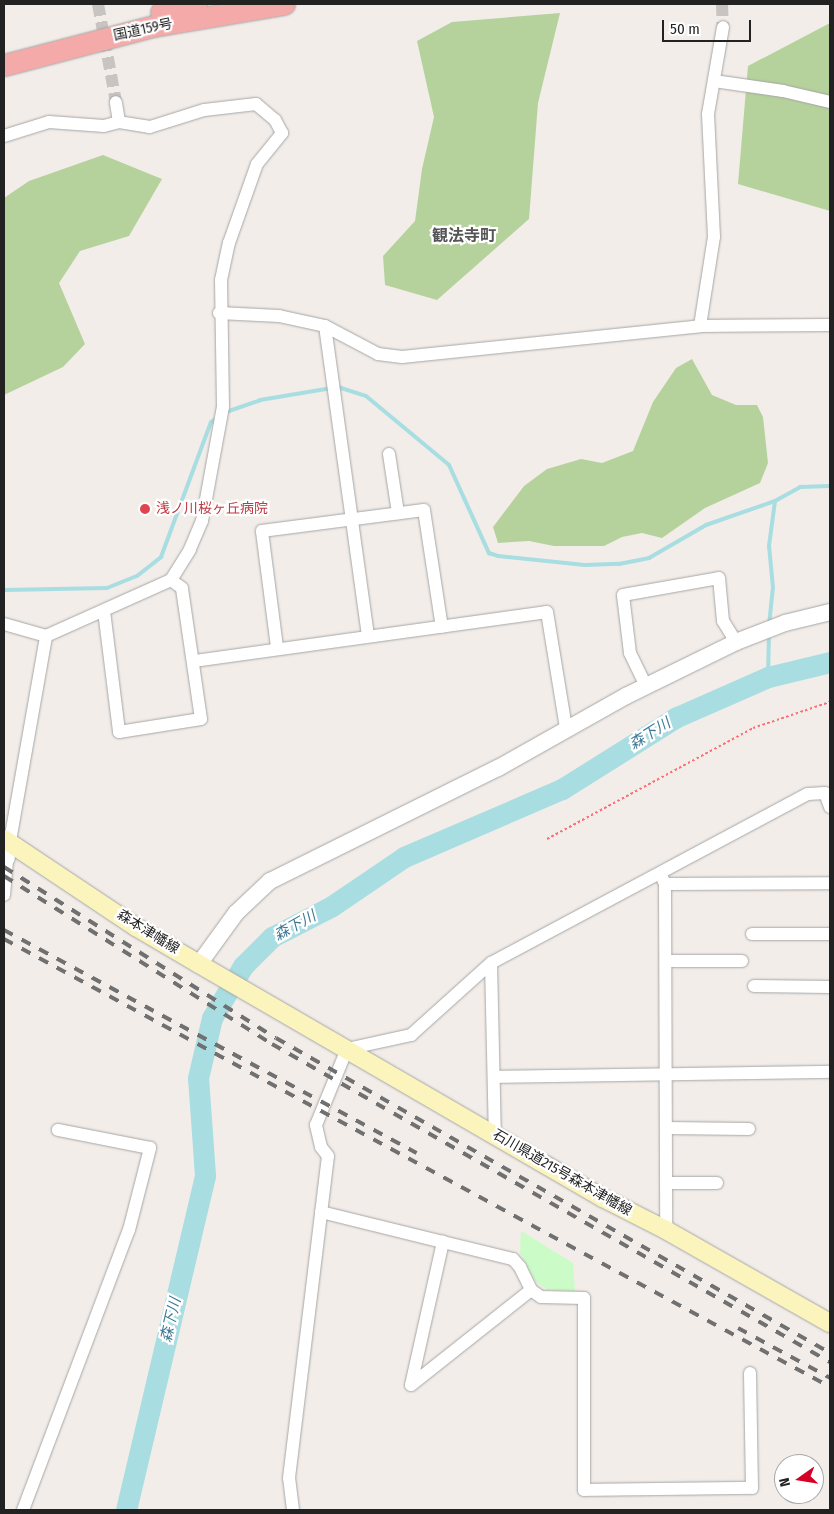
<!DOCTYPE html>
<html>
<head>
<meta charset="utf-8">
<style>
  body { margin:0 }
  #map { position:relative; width:834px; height:1514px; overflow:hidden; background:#f2ede9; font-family:"Fira Sans Condensed","Noto Sans JP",sans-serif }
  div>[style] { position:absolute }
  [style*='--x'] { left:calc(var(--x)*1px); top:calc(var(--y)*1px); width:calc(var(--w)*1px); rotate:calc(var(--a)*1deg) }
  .forest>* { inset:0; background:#b6d29c }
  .park>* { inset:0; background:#cbfbc6 }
  .stream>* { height:4px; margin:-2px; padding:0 2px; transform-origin:2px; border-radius:2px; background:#a8dde1 }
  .river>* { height:21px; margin:-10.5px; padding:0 10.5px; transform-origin:10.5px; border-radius:10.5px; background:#a8dde1 }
  .minor-tunnel>* { height:12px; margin-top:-6px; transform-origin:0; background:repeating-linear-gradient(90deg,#c8c4c1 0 12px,transparent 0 18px) }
  .path>* { height:2px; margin-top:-1px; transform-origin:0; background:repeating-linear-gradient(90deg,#fe6e78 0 2.5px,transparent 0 5px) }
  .roads { filter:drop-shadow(0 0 1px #a6a6a6) drop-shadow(0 0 1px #a6a6a6) }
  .minor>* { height:12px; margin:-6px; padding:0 6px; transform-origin:6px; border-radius:6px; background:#fff }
  .tertiary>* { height:16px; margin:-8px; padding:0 8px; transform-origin:8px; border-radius:8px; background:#fff }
  .secondary>* { height:18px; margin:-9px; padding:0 9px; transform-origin:9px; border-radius:9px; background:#fcf4bd }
  .trunk>* { height:21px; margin:-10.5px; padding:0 10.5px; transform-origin:10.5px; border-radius:10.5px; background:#f4aaa8 }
  .rail>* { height:4px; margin-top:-2px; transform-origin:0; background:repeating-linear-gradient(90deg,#707070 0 10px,transparent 0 20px) }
  .dots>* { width:14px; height:14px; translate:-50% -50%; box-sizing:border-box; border:2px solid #fff; border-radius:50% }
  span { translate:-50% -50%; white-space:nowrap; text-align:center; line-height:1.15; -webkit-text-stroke:4.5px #fff; paint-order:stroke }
  .street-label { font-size:14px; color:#222 }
  .health-label { font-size:14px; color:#be3a42 }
  .left { translate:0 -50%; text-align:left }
  .water-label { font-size:15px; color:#3f7995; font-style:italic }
  .quarter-label { font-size:16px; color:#555; font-weight:700 }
  .frame { position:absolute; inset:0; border:5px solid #222; pointer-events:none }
  .north { position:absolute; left:774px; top:1454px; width:50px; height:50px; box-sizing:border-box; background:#fff; border:1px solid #a7a7a7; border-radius:50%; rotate:257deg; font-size:14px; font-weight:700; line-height:20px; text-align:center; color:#222 }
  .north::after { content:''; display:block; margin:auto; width:18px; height:22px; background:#d40025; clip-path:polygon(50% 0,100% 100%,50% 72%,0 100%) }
  .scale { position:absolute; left:662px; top:20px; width:89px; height:22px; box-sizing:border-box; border:2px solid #222; border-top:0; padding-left:6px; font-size:15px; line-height:18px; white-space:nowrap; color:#222; -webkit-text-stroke:4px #fff; paint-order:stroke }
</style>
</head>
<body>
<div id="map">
  <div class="forest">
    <div style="clip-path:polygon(560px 13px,538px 103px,529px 219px,437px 300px,385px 285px,383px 256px,415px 221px,422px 169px,434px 117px,417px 41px,452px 22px)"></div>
    <div style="clip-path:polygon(830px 23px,830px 211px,738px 184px,748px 66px)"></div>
    <div style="clip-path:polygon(103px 155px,162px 179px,129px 236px,80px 251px,59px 283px,85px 344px,63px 367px,4px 395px,4px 198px,29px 181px)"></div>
    <div style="clip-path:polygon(692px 359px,712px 395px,736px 405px,757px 405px,763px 417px,768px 463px,760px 483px,705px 508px,662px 538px,642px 533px,622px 537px,604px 546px,554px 546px,529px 541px,498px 543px,493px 527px,524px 486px,547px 469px,581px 459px,602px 463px,633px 451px,653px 402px,676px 368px)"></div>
  </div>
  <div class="park">
    <div style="clip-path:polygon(521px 1231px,573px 1263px,575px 1291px,548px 1290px,536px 1282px,520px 1253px)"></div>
  </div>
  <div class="stream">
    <div style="--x:226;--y:412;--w:36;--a:-19"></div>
    <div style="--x:260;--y:400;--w:79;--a:-9.5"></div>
    <div style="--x:338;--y:387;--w:29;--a:18"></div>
    <div style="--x:366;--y:396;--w:108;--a:39.7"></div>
    <div style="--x:449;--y:465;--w:97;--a:65.6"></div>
    <div style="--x:489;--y:553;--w:9;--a:18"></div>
    <div style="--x:498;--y:556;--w:87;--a:5.9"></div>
    <div style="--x:585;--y:565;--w:34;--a:-2"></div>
    <div style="--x:619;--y:564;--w:31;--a:-11"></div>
    <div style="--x:649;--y:558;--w:66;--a:-30.1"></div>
    <div style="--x:706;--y:525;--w:73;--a:-19.2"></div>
    <div style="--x:775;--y:501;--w:29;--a:-29"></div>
    <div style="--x:800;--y:487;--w:30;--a:-2"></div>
    <div style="--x:4;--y:590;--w:103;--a:-1.1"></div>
    <div style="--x:107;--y:588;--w:32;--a:-22"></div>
    <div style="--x:137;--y:576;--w:31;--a:-38"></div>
    <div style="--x:161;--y:557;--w:144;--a:-69.7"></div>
    <div style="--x:211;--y:422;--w:9;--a:-32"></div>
    <div style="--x:769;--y:625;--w:37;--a:-84"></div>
    <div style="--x:773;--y:588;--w:42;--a:-95.4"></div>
    <div style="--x:769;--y:546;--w:45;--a:-82.4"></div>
    <div style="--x:768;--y:677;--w:43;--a:-88.7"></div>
  </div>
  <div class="river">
    <div style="--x:126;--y:1510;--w:344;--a:-76.7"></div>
    <div style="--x:205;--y:1175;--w:97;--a:-94.1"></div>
    <div style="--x:198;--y:1078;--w:62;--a:-76.9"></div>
    <div style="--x:212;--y:1018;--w:61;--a:-59.2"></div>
    <div style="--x:243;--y:966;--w:41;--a:-45"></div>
    <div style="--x:272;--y:937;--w:68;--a:-27.3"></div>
    <div style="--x:332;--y:906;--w:87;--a:-34.2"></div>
    <div style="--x:404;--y:857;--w:172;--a:-23.3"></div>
    <div style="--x:562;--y:789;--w:136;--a:-32.1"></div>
    <div style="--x:677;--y:717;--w:99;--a:-23.7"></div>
    <div style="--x:768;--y:677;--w:64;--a:-13.6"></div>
  </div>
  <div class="minor-tunnel">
    <div style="--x:98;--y:4;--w:100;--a:79.6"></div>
    <div style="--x:722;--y:4;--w:23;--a:88"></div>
  </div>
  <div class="path">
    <div style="--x:547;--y:839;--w:234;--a:-28.3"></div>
    <div style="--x:753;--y:728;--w:81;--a:-18.7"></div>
  </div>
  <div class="roads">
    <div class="minor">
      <div style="--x:714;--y:81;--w:70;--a:8.2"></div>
      <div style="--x:783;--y:91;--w:48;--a:13.2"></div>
      <div style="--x:4;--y:136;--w:47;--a:-17.3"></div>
      <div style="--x:49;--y:122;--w:55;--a:4.2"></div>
      <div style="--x:104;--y:126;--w:16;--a:-15"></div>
      <div style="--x:119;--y:122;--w:20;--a:-99"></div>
      <div style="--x:219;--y:313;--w:60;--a:2.9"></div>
      <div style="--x:279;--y:316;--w:47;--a:12.3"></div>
      <div style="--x:325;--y:326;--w:60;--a:27.8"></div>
      <div style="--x:378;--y:354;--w:24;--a:7"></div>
      <div style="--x:402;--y:357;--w:300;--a:-5.9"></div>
      <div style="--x:700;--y:326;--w:130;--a:-0.4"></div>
      <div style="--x:325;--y:326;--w:313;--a:82.1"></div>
      <div style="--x:700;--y:326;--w:90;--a:-81.1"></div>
      <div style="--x:714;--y:237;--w:123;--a:-92.8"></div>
      <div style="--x:708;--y:114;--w:88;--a:-80.2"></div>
      <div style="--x:389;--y:454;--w:60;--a:81.3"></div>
      <div style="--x:104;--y:611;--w:122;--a:82.9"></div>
      <div style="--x:119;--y:732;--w:83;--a:-9"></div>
      <div style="--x:201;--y:719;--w:132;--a:-98.3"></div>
      <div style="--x:182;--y:588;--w:14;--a:-144"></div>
      <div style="--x:4;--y:624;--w:44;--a:15.9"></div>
      <div style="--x:46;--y:636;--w:137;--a:-24.1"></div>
      <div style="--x:171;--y:580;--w:36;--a:-58"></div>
      <div style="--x:190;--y:549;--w:30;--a:-67"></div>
      <div style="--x:202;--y:521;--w:116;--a:-79.6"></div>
      <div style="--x:223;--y:407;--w:127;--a:-90.9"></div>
      <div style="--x:221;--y:280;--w:38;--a:-78"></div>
      <div style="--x:229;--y:243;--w:84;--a:-70.5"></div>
      <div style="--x:257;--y:164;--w:40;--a:-51"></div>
      <div style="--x:282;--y:133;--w:15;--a:-118"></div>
      <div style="--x:275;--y:120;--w:25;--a:-140"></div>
      <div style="--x:256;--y:104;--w:52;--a:173.4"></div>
      <div style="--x:204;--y:110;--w:57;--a:162.5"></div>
      <div style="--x:150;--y:127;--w:31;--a:-171"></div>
      <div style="--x:277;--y:647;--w:117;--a:-97.4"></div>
      <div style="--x:262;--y:531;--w:163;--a:-7.4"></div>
      <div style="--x:424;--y:510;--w:118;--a:81.3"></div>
      <div style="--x:194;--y:661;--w:356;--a:-7.9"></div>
      <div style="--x:547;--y:612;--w:118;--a:80.7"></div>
      <div style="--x:646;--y:686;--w:37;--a:-116"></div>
      <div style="--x:630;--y:653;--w:58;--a:-96.9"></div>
      <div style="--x:623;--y:595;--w:97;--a:-10"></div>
      <div style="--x:719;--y:578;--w:43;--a:84.7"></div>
      <div style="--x:723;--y:621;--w:25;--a:58"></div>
      <div style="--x:661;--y:875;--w:10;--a:66"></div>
      <div style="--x:665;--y:884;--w:346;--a:89.8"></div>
      <div style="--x:665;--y:884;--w:165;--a:-0.3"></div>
      <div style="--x:4;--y:895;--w:37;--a:-85"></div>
      <div style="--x:7;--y:858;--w:225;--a:-80"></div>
      <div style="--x:752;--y:934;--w:78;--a:0"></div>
      <div style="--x:666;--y:961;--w:76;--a:0"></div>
      <div style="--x:491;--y:963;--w:171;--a:88.7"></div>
      <div style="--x:754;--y:986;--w:76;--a:0.8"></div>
      <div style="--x:494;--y:1077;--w:336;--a:-0.9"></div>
      <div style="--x:666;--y:1128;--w:83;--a:0.7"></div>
      <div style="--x:666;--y:1183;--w:51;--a:0"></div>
      <div style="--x:321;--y:1212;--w:126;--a:13.8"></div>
      <div style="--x:443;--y:1242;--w:72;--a:13.7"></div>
      <div style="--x:513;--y:1259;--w:11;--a:49"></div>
      <div style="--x:520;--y:1267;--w:25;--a:64"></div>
      <div style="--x:531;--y:1290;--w:153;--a:141.6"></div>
      <div style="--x:411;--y:1385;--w:147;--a:-77.4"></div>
      <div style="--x:531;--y:1290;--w:12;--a:35"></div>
      <div style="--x:541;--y:1297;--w:43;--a:1.3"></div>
      <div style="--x:584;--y:1298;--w:192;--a:90"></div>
      <div style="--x:584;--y:1490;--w:168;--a:-0.7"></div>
      <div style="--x:752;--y:1488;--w:115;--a:-91"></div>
      <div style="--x:23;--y:1510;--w:299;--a:-69.3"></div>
      <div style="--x:129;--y:1230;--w:85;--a:-75.6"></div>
      <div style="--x:150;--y:1148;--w:94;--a:-168.9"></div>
      <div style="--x:293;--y:1510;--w:32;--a:-97"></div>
      <div style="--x:289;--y:1478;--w:324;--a:-83.1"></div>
      <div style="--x:328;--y:1156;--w:11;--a:-128"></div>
      <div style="--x:321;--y:1147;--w:23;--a:-103"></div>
      <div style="--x:316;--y:1125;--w:82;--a:-67.8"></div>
      <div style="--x:347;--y:1049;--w:66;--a:-12.3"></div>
      <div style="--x:411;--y:1035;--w:108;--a:-42"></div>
      <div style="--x:491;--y:963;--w:359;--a:-28.1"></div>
      <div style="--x:808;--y:794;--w:17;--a:-3"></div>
      <div style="--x:825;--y:793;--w:15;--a:70"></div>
    </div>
    <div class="tertiary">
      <div style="--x:4;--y:857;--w:3;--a:18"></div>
      <div style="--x:199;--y:964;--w:63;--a:-54"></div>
      <div style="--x:236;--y:913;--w:47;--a:-43.3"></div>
      <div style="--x:270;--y:881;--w:254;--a:-26.4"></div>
      <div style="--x:498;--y:768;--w:147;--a:-29.4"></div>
      <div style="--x:626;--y:696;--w:123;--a:-26.1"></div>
      <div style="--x:736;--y:642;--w:53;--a:-21.2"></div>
      <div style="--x:785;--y:623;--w:46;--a:-13.7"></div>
    </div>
    <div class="secondary">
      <div style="--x:4;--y:839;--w:159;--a:33.7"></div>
      <div style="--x:136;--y:927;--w:73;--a:30.4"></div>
      <div style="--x:199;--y:964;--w:467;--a:30.1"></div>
      <div style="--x:603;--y:1198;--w:71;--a:26.9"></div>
      <div style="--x:666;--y:1230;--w:189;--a:29.6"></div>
    </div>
    <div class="trunk">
      <div style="--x:161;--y:12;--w:36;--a:-13"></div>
      <div style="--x:4;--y:65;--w:155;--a:-14.6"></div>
      <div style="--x:154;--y:26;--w:132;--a:-9.6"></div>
    </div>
  </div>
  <div class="rail">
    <div style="--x:4;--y:867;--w:321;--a:32.2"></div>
    <div style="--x:276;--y:1038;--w:637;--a:29.62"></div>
    <div style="--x:4;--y:876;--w:316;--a:32.1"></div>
    <div style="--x:272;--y:1044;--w:642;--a:29.68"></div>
    <div style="--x:4;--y:930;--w:469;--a:28.4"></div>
    <div style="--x:4;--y:939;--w:940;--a:28.47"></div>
    <div style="--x:738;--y:1328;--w:105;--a:28.5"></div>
  </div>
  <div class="dots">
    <div style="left:145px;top:509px;background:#e0444e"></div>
  </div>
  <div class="street-label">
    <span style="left:143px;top:30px;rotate:-12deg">国道159号</span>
    <span style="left:148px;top:932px;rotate:32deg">森本津幡線</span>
    <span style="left:562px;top:1173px;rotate:30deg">石川県道215号森本津幡線</span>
  </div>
  <div class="health-label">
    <span class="left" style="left:156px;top:509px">浅ノ川桜ヶ丘病院</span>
  </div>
  <div class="water-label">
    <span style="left:650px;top:734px;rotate:-32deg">森下川</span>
    <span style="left:295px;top:926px;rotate:-29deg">森下川</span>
    <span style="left:171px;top:1320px;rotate:-77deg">森下川</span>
  </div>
  <div class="quarter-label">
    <span style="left:464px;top:236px">観法寺町</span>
  </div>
  <div class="frame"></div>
  <div class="north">N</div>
  <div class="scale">50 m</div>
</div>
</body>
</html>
